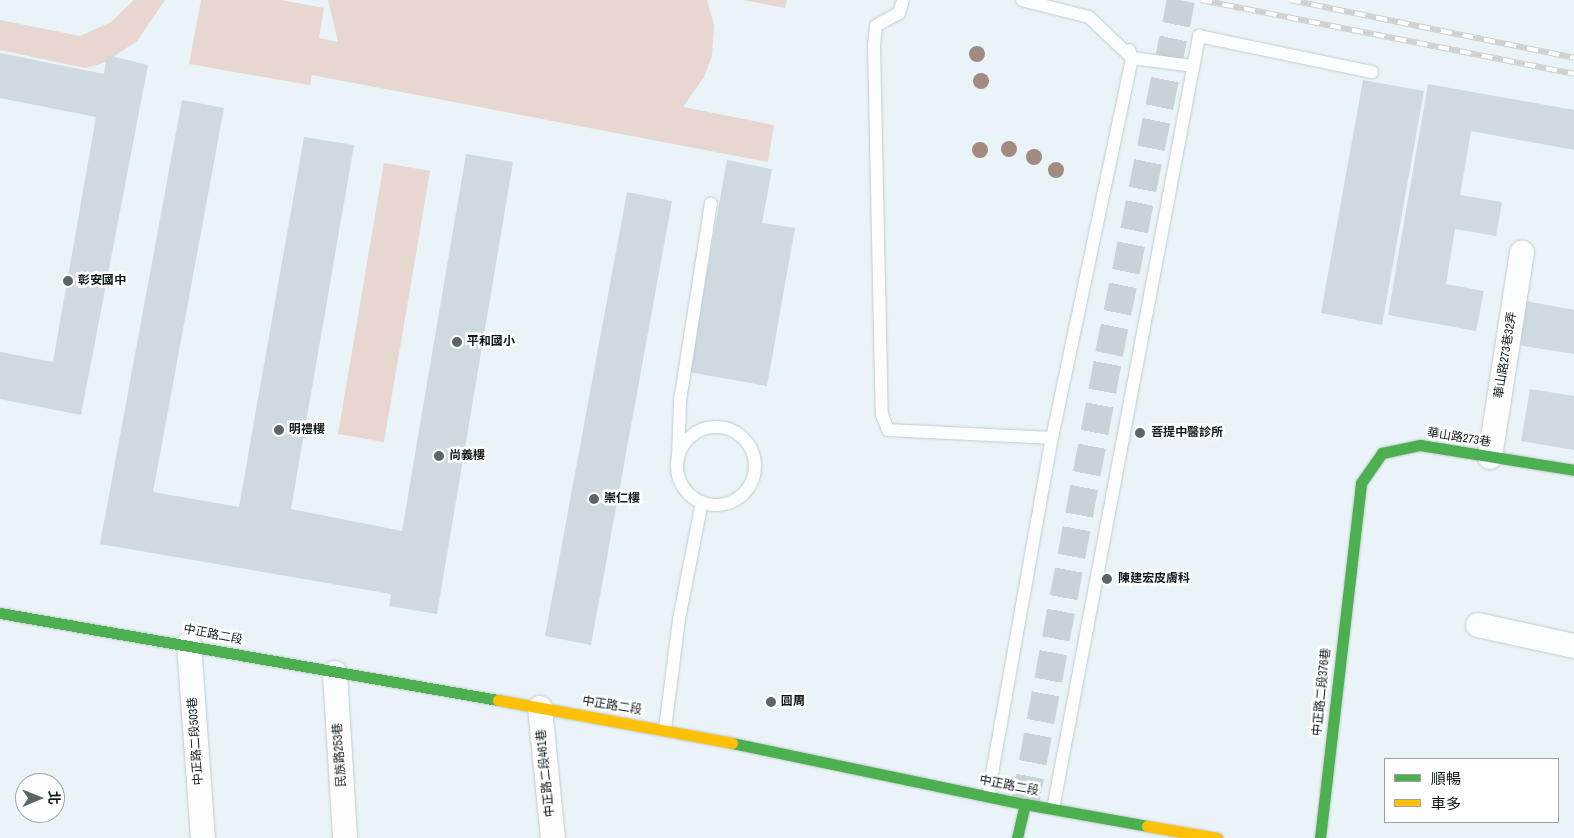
<!DOCTYPE html>
<html>
<head>
<meta charset="utf-8">
<style>
  body { margin:0 }
  #map { position:relative; width:1574px; height:838px; overflow:hidden; background:#eaf3f7; font-family:"Archivo Narrow","Noto Sans TC",sans-serif }
  div>[style] { position:absolute }
  [style*='--x'] { left:calc(var(--x)*1px); top:calc(var(--y)*1px); width:calc(var(--w)*1px); rotate:calc(var(--a)*1deg) }
  .green>* { inset:0; background:#e8d6d0 }
  .building>* { inset:0; background:#cedae0 }
  .secondary-tunnel>* { height:28px; margin-top:-14px; transform-origin:0; background:repeating-linear-gradient(90deg,#c9d2d6 0 28px,transparent 0 42px) }
  .roads { filter:drop-shadow(0 0 1px #c1cbcf) drop-shadow(0 0 1px #c1cbcf) }
  .lane>* { height:12px; margin:-6px; padding:0 6px; transform-origin:6px; border-radius:6px; background:#fcfdfe }
  .lane>.ring { margin:-6px; padding:0; box-sizing:content-box; background:none; border:12px solid #fcfdfe; border-radius:50% }
  .street>* { height:24px; margin:-12px; padding:0 12px; transform-origin:12px; border-radius:12px; background:#fcfdfe }
  .fast>* { height:11px; margin:-5.5px; padding:0 5.5px; transform-origin:5.5px; border-radius:5.5px; background:#4caf50 }
  .slow>* { height:11px; margin:-5.5px; padding:0 5.5px; transform-origin:5.5px; border-radius:5.5px; background:#ffc107 }
  .rail>* { height:5.5px; margin-top:-2.75px; transform-origin:0; background:repeating-linear-gradient(90deg,#fff 0 11px,#ced0d2 0 22px); box-sizing:border-box; border-block:1px solid #ced0d2 }
  .trees>* { width:16px; height:16px; margin:-8px; border-radius:50%; background:#a38a80 }
  .dots>* { width:14px; height:14px; translate:-50% -50%; box-sizing:border-box; border:2px solid #fff; border-radius:50% }
  span { translate:-50% -50%; white-space:nowrap; text-align:center; line-height:1.15; -webkit-text-stroke:5px #fff; paint-order:stroke }
  .poi-label { font-size:12px; color:#0e181d; font-weight:700 }
  .left { translate:0 -50%; text-align:left }
  .street-label { font-size:12px; color:#0e181d }
  .legend { position:absolute; left:1384px; top:758px; width:175px; height:65px; box-sizing:border-box; background:#fff; border:1px solid #9fa3a5; margin:0; padding:6px 9px; list-style:none; font-size:15px; color:#0e181d }
  .legend li { display:flex; align-items:center; gap:10px; height:25px }
  .legend b { width:25px; border:1px solid #9fa3a5 }
  .north { position:absolute; left:15px; top:773px; width:50px; height:50px; box-sizing:border-box; background:#fff; border:1px solid #9fa3a5; border-radius:50%; rotate:89deg; font-size:14px; font-weight:700; line-height:20px; text-align:center; color:#0e181d }
  .north::after { content:''; display:block; margin:auto; width:18px; height:22px; background:#5b6569; clip-path:polygon(50% 0,100% 100%,50% 72%,0 100%) }
</style>
</head>
<body>
<div id="map">
  <div class="green">
    <div style="clip-path:polygon(134px 0,165px 0,137px 41px,104px 63px,85px 68px,0 50px,0 20px,80px 36px,111px 22px)"></div>
    <div style="clip-path:polygon(201px 0,281px 0,324px 8px,319px 38px,338px 42px,328px 0,707px 0,714px 25px,712px 56px,704px 77px,683px 107px,774px 125px,768px 162px,312px 75px,310px 85px,189px 64px)"></div>
    <div style="clip-path:polygon(743px 0,787px 0,785px 8px)"></div>
    <div style="clip-path:polygon(384px 163px,430px 171px,384px 442px,338px 434px)"></div>
  </div>
  <div class="building">
    <div style="clip-path:polygon(0 53px,104px 74px,107px 55px,148px 65px,81px 415px,0 399px,0 352px,53px 362px,96px 117px,0 98px)"></div>
    <div style="clip-path:polygon(1363px 80px,1424px 91px,1382px 325px,1321px 313px)"></div>
    <div style="clip-path:polygon(1428px 84px,1574px 110px,1574px 150px,1471px 131px,1460px 195px,1502px 202px,1496px 236px,1455px 229px,1446px 284px,1484px 291px,1476px 331px,1388px 315px)"></div>
    <div style="clip-path:polygon(182px 100px,224px 108px,153px 492px,239px 507px,304px 137px,354px 145px,291px 509px,402px 531px,466px 154px,513px 162px,437px 614px,389px 606px,391px 594px,100px 544px)"></div>
    <div style="clip-path:polygon(727px 160px,772px 169px,762px 223px,795px 228px,767px 386px,689px 372px)"></div>
    <div style="clip-path:polygon(627px 192px,672px 201px,591px 645px,545px 636px)"></div>
    <div style="clip-path:polygon(1520px 300px,1574px 310px,1574px 354px,1512px 344px)"></div>
    <div style="clip-path:polygon(1530px 389px,1574px 396px,1574px 450px,1521px 441px)"></div>
  </div>
  <div class="secondary-tunnel">
    <div style="--x:1025;--y:804;--w:458;--a:-79.4"></div>
    <div style="--x:1109;--y:354;--w:361;--a:-78.5"></div>
  </div>
  <div class="roads">
    <div class="lane">
      <div style="--x:903;--y:0;--w:14;--a:107"></div>
      <div style="--x:899;--y:13;--w:26;--a:151"></div>
      <div style="--x:876;--y:26;--w:19;--a:96"></div>
      <div style="--x:874;--y:45;--w:370;--a:88.8"></div>
      <div style="--x:882;--y:415;--w:16;--a:68"></div>
      <div style="--x:888;--y:430;--w:164;--a:2.8"></div>
      <div style="--x:1129;--y:50;--w:9;--a:69"></div>
      <div style="--x:1132;--y:58;--w:62;--a:7.5"></div>
      <div class="ring" style="left:677px;top:427px;width:66px;height:66px"></div>
      <div style="--x:678;--y:459;--w:58;--a:-88"></div>
      <div style="--x:680;--y:401;--w:200;--a:-81.1"></div>
      <div style="--x:665;--y:729;--w:111;--a:-82.7"></div>
      <div style="--x:679;--y:619;--w:119;--a:-78.9"></div>
      <div style="--x:988;--y:796;--w:364;--a:-79.9"></div>
      <div style="--x:1052;--y:438;--w:388;--a:-78.1"></div>
      <div style="--x:1132;--y:58;--w:59;--a:-136.4"></div>
      <div style="--x:1089;--y:17;--w:69;--a:-165.8"></div>
      <div style="--x:1053;--y:809;--w:787;--a:-79.3"></div>
      <div style="--x:1199;--y:36;--w:177;--a:11.8"></div>
    </div>
    <div class="street">
      <div style="--x:1490;--y:457;--w:207;--a:-81.1"></div>
      <div style="--x:1478;--y:625;--w:98;--a:12.3"></div>
      <div style="--x:189;--y:644;--w:195;--a:85.9"></div>
      <div style="--x:335;--y:673;--w:165;--a:86.5"></div>
      <div style="--x:540;--y:708;--w:131;--a:84.3"></div>
    </div>
    <div class="fast">
      <div style="--x:0;--y:613;--w:506;--a:9.91"></div>
      <div style="--x:732;--y:743;--w:299;--a:11.8"></div>
      <div style="--x:1025;--y:804;--w:124;--a:10.2"></div>
      <div style="--x:1017;--y:838;--w:35;--a:-77"></div>
      <div style="--x:1320;--y:838;--w:357;--a:-83.4"></div>
      <div style="--x:1361;--y:483;--w:37;--a:-55"></div>
      <div style="--x:1382;--y:453;--w:39;--a:-12"></div>
      <div style="--x:1420;--y:445;--w:156;--a:9.2"></div>
    </div>
    <div class="slow">
      <div style="--x:498;--y:700;--w:238;--a:10.4"></div>
      <div style="--x:1147;--y:826;--w:71;--a:9.7"></div>
    </div>
  </div>
  <div class="rail">
    <div style="--x:1201;--y:0;--w:380;--a:11.2"></div>
    <div style="--x:1290;--y:0;--w:290;--a:11.5"></div>
  </div>
  <div class="trees">
    <div style="left:977px;top:54px"></div>
    <div style="left:981px;top:81px"></div>
    <div style="left:1009px;top:149px"></div>
    <div style="left:980px;top:150px"></div>
    <div style="left:1034px;top:157px"></div>
    <div style="left:1056px;top:170px"></div>
  </div>
  <div class="dots">
    <div style="left:68px;top:281px;background:#5b6569"></div>
    <div style="left:457px;top:342px;background:#5b6569"></div>
    <div style="left:279px;top:430px;background:#5b6569"></div>
    <div style="left:1140px;top:433px;background:#5b6569"></div>
    <div style="left:439px;top:456px;background:#5b6569"></div>
    <div style="left:594px;top:499px;background:#5b6569"></div>
    <div style="left:1107px;top:579px;background:#5b6569"></div>
    <div style="left:771px;top:702px;background:#5b6569"></div>
  </div>
  <div class="poi-label">
    <span class="left" style="left:78px;top:281px">彰安國中</span>
    <span class="left" style="left:467px;top:342px">平和國小</span>
    <span class="left" style="left:289px;top:430px">明禮樓</span>
    <span class="left" style="left:1151px;top:433px">菩提中醫診所</span>
    <span class="left" style="left:449px;top:456px">尚義樓</span>
    <span class="left" style="left:604px;top:499px">崇仁樓</span>
    <span class="left" style="left:1118px;top:579px">陳建宏皮膚科</span>
    <span class="left" style="left:781px;top:702px">圓周</span>
  </div>
  <div class="street-label">
    <span style="left:1506px;top:355px;rotate:-81deg">華山路273巷32弄</span>
    <span style="left:1459px;top:438px;rotate:9deg">華山路273巷</span>
    <span style="left:213px;top:635px;rotate:11deg">中正路二段</span>
    <span style="left:1322px;top:692px;rotate:-84deg">中正路二段376巷</span>
    <span style="left:612px;top:706px;rotate:9deg">中正路二段</span>
    <span style="left:196px;top:741px;rotate:-94deg">中正路二段503巷</span>
    <span style="left:340px;top:755px;rotate:-94deg">民族路253巷</span>
    <span style="left:546px;top:773px;rotate:-96deg">中正路二段461巷</span>
    <span style="left:1009px;top:786px;rotate:11deg">中正路二段</span>
  </div>
  <ul class="legend">
  <li><b style="height:6px;background:#4caf50"></b>順暢</li>
  <li><b style="height:6px;background:#ffc107"></b>車多</li>
  </ul>
  <div class="north">北</div>
</div>
</body>
</html>
